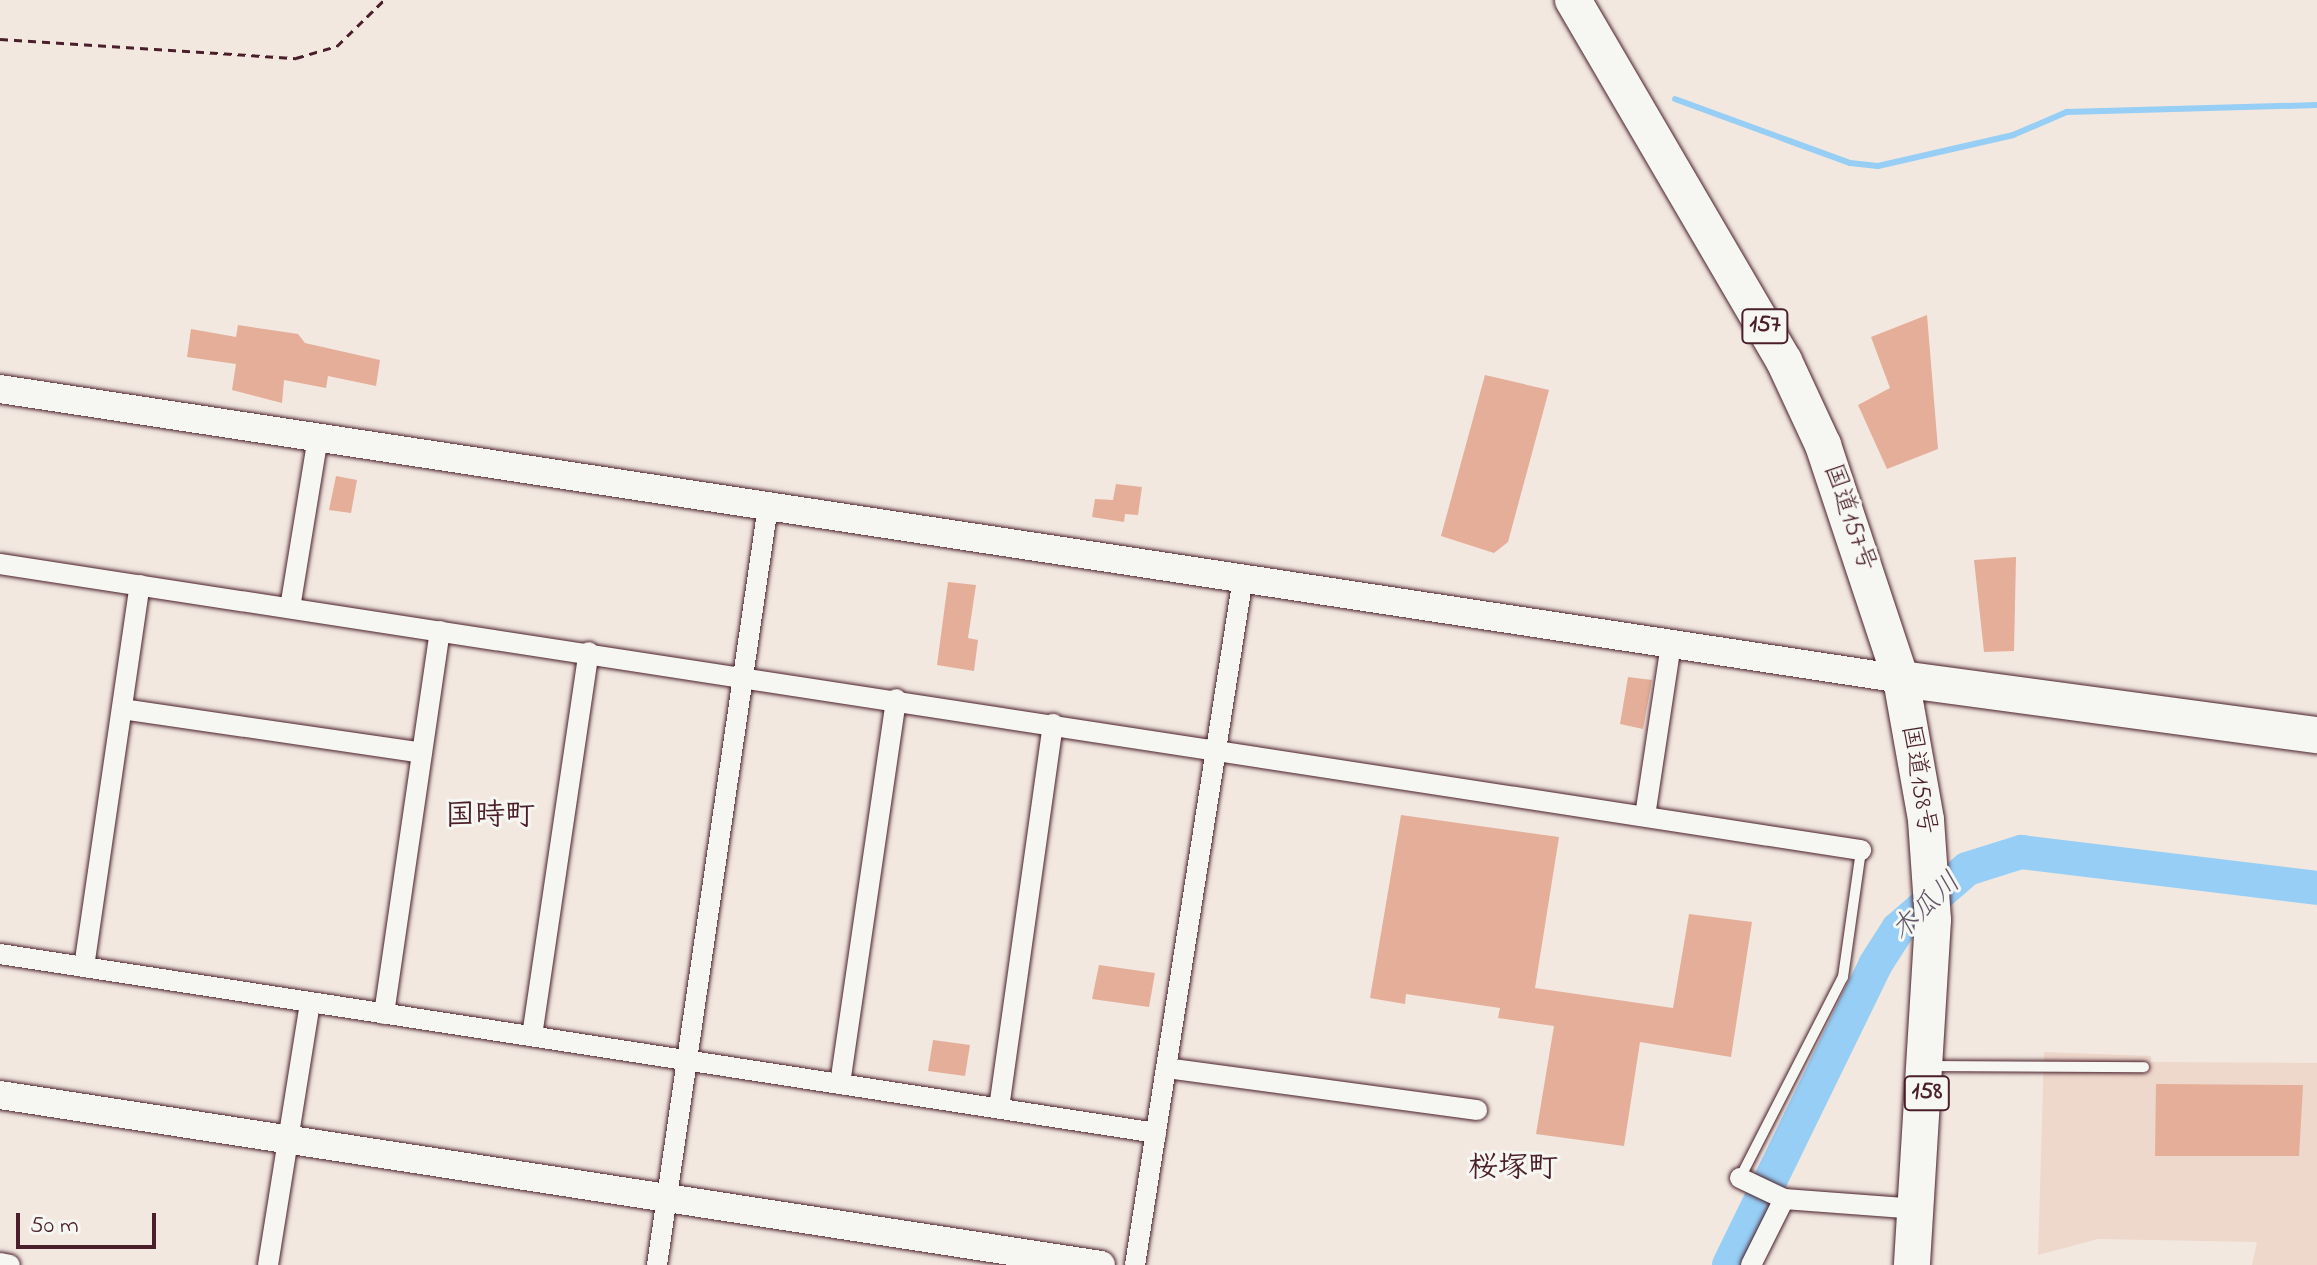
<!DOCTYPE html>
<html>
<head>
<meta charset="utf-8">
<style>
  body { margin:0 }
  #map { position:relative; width:2317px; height:1265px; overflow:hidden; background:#f2e8e0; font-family:"Indie Flower","Klee One",sans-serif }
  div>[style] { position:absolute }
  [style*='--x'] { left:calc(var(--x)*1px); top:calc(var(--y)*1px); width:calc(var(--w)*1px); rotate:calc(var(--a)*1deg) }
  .built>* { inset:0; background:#eed7cb }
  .stream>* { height:6px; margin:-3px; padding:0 3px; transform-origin:3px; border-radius:3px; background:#96cef5 }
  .river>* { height:34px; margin:-17px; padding:0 17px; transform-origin:17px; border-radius:17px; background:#96cef5 }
  .building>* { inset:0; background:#e4ae99 }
  .path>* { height:3px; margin-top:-1.5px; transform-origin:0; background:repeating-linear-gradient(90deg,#4a1f2b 0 8px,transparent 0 14px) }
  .roads { filter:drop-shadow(0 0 2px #4a1f2b) drop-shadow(0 0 2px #4a1f2b) }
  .lane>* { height:10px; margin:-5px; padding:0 5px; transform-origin:5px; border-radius:5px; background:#f6f6f2 }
  .street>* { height:20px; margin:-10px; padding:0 10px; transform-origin:10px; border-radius:10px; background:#f6f6f2 }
  .secondary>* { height:28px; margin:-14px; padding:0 14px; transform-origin:14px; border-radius:14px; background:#f6f6f2 }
  .highway>* { height:36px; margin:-18px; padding:0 18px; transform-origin:18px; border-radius:18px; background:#f6f6f2 }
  span { translate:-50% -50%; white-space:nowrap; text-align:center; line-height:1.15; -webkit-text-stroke:6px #f6f6f2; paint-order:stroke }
  .shield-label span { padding:2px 6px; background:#f6f6f2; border:2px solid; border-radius:6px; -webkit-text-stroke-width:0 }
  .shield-label { font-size:24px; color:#4a1f2b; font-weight:700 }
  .street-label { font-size:26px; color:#4a1f2b }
  .water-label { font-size:28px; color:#615468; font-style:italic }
  .quarter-label { font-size:30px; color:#4a1f2b; font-weight:700 }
  .scale { position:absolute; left:16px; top:1213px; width:140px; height:36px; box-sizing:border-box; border:4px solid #4a1f2b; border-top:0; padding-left:10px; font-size:24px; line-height:28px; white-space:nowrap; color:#4a1f2b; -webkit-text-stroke:6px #f6f6f2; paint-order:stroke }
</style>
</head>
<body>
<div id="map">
  <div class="built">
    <div style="clip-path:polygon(2044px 1052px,2151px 1056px,2151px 1062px,2317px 1063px,2317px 1265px,2252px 1265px,2257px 1242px,2098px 1239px,2038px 1255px)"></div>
  </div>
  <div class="stream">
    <div style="--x:1675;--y:99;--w:186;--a:20.1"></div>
    <div style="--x:1850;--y:163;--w:28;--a:6"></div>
    <div style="--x:1878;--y:166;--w:139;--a:-12.9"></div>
    <div style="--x:2013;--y:135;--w:59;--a:-23.1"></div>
    <div style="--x:2067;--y:112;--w:250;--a:-1.6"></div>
  </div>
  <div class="river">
    <div style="--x:1729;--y:1265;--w:334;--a:-64"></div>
    <div style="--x:1875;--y:965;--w:43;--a:-57.4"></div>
    <div style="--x:1898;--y:929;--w:91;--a:-41"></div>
    <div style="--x:1967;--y:869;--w:57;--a:-17.5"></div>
    <div style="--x:2021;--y:852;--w:298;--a:6.9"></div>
  </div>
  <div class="building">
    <div style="clip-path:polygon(1927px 315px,1938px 449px,1887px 469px,1858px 405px,1890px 388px,1871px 337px)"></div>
    <div style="clip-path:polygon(238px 325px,298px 334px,305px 343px,380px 360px,376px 386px,328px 376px,326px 388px,284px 380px,282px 403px,232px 390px,236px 364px,187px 357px,191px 329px,236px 337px)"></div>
    <div style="clip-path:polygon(1485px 375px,1549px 390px,1508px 542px,1494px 553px,1441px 536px)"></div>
    <div style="clip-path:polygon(336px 476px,357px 480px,351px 513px,329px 510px)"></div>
    <div style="clip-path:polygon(1116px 484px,1142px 487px,1138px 515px,1125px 514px,1124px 522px,1092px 517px,1095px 499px,1113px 500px)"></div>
    <div style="clip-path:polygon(2016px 557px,2014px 651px,1984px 652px,1974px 560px)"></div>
    <div style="clip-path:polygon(948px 582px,976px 585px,968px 638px,978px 640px,974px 671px,937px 665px)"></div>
    <div style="clip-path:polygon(1628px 677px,1652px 680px,1643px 729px,1620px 724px)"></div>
    <div style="clip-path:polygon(1401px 815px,1559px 837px,1535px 988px,1673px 1008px,1689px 914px,1752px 922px,1731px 1057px,1640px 1042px,1624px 1146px,1536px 1134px,1554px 1026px,1498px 1018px,1500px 1008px,1406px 994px,1405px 1004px,1370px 998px)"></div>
    <div style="clip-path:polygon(1099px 965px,1155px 973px,1149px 1007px,1092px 999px)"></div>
    <div style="clip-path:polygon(933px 1040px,970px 1045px,965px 1076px,928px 1071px)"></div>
    <div style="clip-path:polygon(2156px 1084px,2303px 1085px,2299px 1156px,2155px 1156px)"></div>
  </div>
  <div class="path">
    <div style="--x:0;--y:39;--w:297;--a:3.7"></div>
    <div style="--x:296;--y:58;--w:43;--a:-16.3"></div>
    <div style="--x:337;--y:46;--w:66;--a:-44.4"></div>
  </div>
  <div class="roads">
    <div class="lane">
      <div style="--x:1931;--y:1066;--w:213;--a:0.3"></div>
      <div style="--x:1740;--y:1178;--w:226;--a:-62.9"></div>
      <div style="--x:1843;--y:977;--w:128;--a:-81.9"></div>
    </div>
    <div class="street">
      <div style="--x:0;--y:564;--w:1883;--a:8.74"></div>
      <div style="--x:290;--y:608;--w:173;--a:-80.7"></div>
      <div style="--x:122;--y:709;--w:303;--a:8.3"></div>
      <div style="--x:1645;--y:816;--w:174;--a:-81.4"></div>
      <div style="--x:0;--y:954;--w:1170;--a:8.8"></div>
      <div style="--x:84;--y:967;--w:386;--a:-81.7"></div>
      <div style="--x:384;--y:1014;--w:387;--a:-81.7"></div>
      <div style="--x:532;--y:1036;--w:388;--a:-81.6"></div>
      <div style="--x:1166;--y:1068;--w:314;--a:7.7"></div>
      <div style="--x:840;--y:1084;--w:389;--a:-81.7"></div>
      <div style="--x:999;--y:1108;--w:388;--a:-82"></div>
      <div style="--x:1740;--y:1178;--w:49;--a:25.5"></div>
      <div style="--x:1784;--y:1199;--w:134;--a:4.3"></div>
      <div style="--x:0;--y:1263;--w:10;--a:11"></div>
      <div style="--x:268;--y:1265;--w:266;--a:-80.9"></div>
      <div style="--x:657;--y:1265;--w:767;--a:-81.68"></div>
      <div style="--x:1135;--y:1265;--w:695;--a:-81.07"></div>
      <div style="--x:1751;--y:1265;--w:74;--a:-63.4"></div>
    </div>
    <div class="secondary">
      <div style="--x:0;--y:389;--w:1923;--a:8.67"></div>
      <div style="--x:0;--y:1095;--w:1114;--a:8.78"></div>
    </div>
    <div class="highway">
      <div style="--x:1573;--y:0;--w:418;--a:59.7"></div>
      <div style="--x:1784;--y:361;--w:93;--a:65.1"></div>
      <div style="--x:1823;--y:445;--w:247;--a:71.6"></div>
      <div style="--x:1901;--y:679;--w:143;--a:79.9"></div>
      <div style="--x:1926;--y:820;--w:100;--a:86"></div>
      <div style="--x:1933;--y:920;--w:346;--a:93.5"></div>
      <div style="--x:1901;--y:679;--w:420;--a:7.7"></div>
    </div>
  </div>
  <div class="shield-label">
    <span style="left:1765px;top:326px">157</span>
    <span style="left:1927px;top:1093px">158</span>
  </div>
  <div class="street-label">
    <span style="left:1848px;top:518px;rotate:71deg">国道157号</span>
    <span style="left:1917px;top:780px;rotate:81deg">国道158号</span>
  </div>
  <div class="water-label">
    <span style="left:1927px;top:908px;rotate:-44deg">木瓜川</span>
  </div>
  <div class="quarter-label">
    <span style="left:490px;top:817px">国時町</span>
    <span style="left:1513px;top:1169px">桜塚町</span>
  </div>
  <div class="scale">50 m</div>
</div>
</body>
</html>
